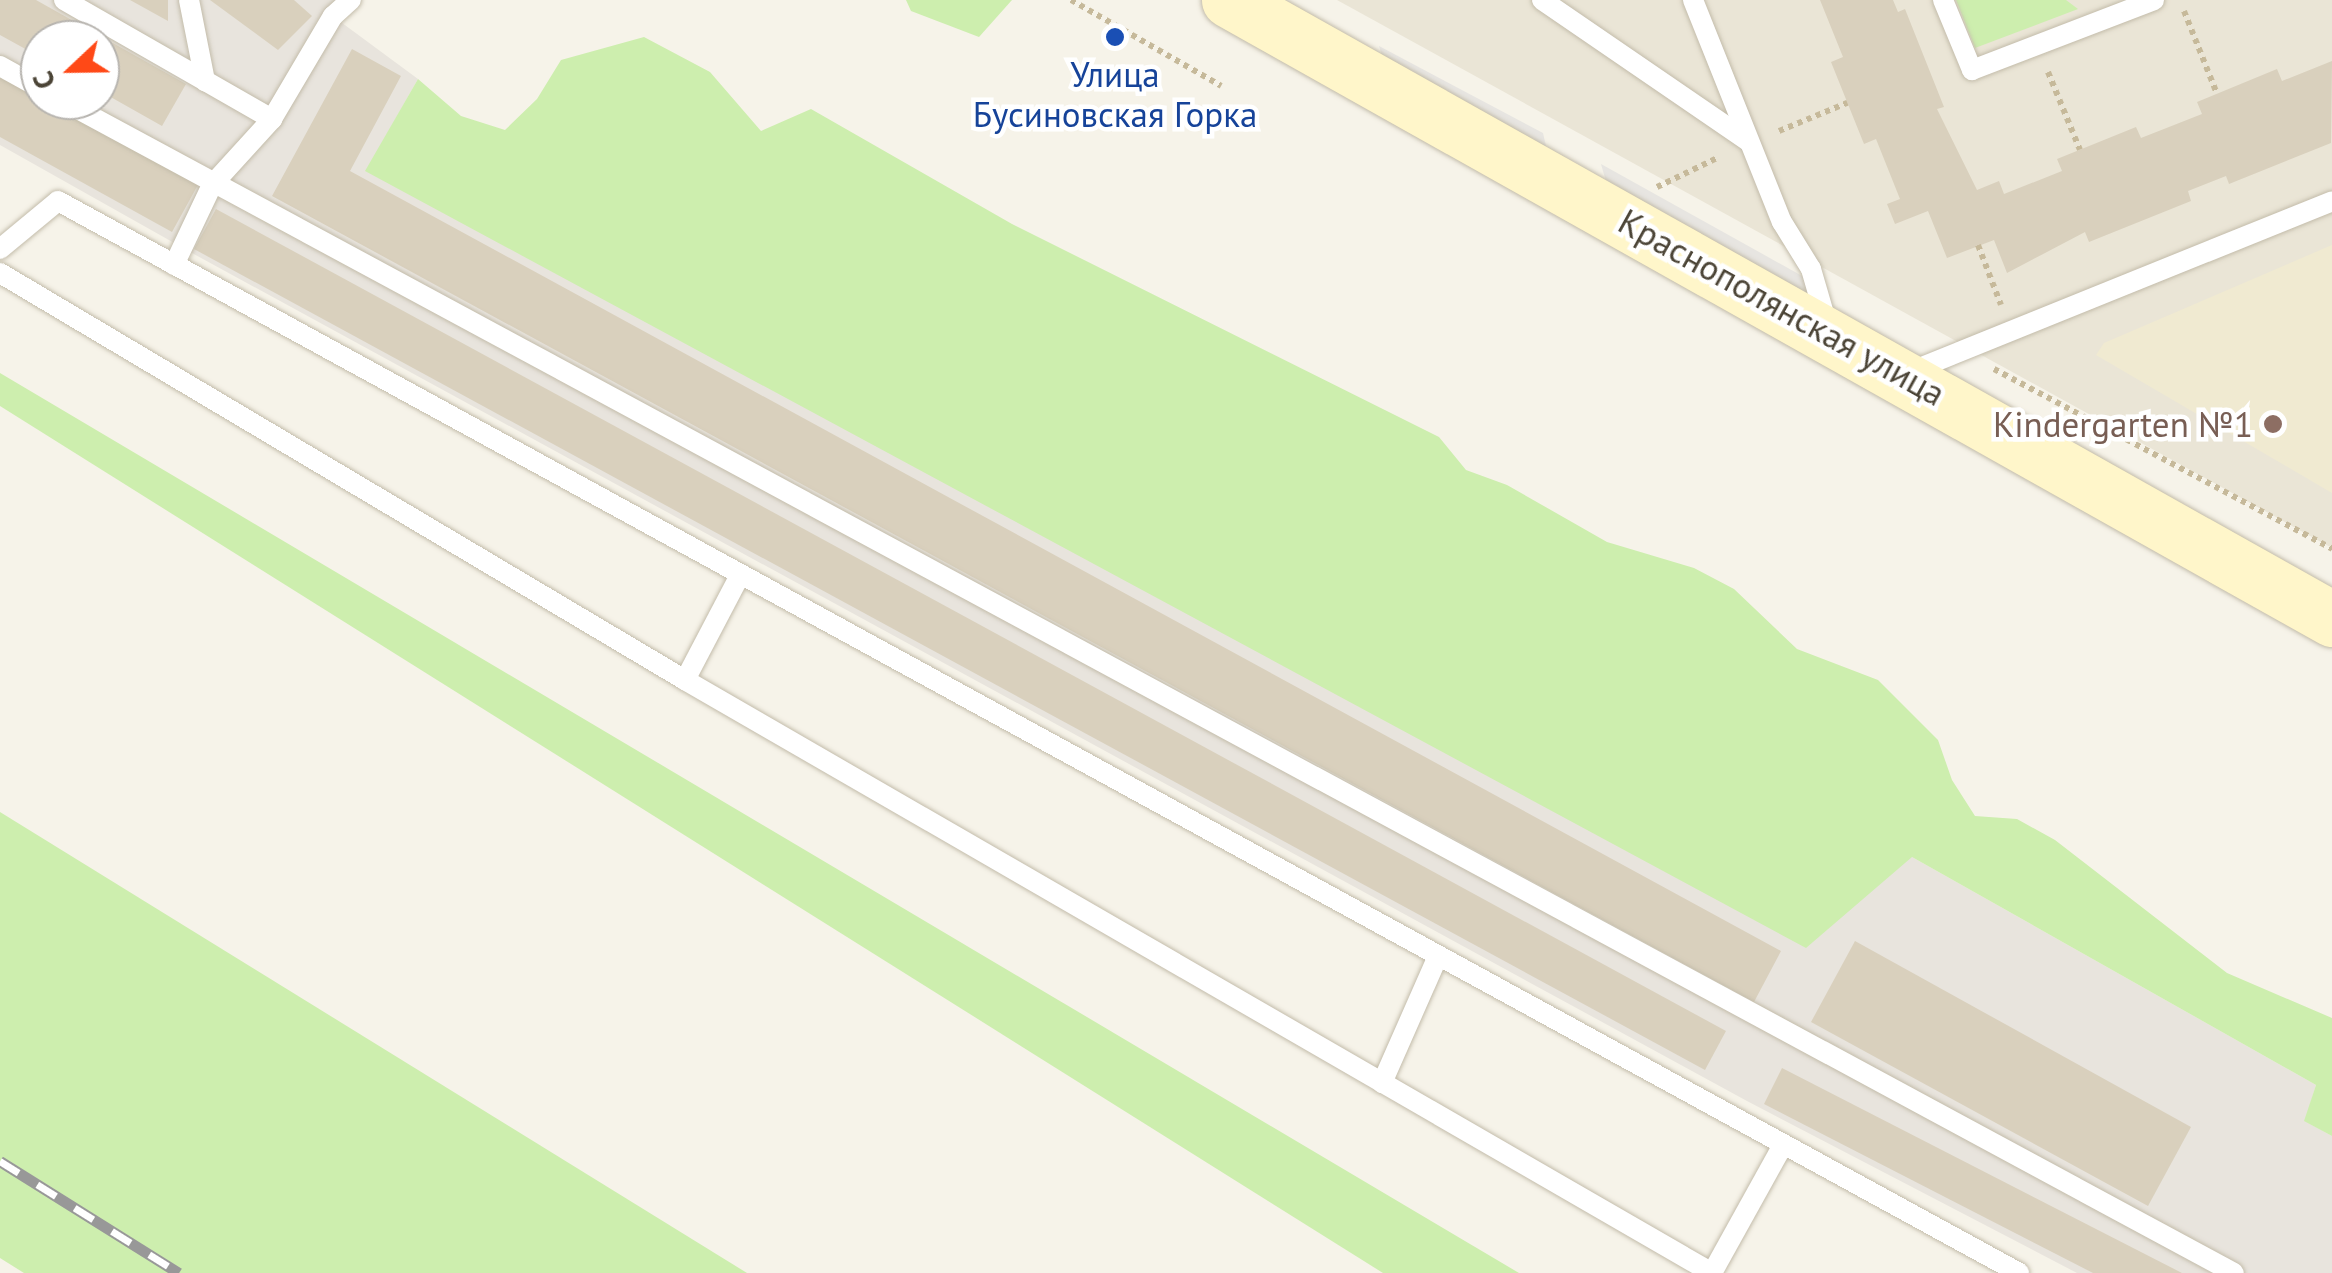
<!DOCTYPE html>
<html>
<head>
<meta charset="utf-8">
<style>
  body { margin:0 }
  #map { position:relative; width:2332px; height:1273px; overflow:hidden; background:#f6f3e9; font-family:"PT Sans",sans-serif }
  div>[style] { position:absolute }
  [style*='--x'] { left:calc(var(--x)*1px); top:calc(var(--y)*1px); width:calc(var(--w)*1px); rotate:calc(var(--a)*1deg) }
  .residential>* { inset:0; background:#eae5d6 }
  .industrial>* { inset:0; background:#e8e4dd }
  .education>* { inset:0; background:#f0ead1 }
  .green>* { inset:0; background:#cdeeae }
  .parking>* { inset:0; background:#e7e5e1 }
  .building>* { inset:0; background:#d9d0bd }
  .path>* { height:6px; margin-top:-3px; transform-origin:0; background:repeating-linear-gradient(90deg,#c6b99a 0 5px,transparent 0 10px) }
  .roads { filter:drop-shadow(0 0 2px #c3bcaa) drop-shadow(0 0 2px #c3bcaa) }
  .lane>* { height:20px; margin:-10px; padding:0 10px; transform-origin:10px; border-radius:10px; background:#fff }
  .secondary>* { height:55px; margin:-27.5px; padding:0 27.5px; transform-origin:27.5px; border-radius:27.5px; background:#fff6ca }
  .rail>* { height:11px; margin-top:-5.5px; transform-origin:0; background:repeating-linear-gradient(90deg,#fff 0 22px,#989898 0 44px); box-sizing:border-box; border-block:2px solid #989898 }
  .dots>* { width:28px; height:28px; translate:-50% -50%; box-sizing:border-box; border:5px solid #fff; border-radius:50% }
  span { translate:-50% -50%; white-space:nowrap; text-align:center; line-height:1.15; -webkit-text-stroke:9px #fff; paint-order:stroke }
  .transit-label { font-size:35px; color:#164399 }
  .street-label { font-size:35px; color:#4b4436 }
  .education-label { font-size:35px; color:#785e54 }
  .right { translate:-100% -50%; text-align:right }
  .north { position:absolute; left:20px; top:20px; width:100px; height:100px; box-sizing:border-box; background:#fff; border:2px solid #b7b4af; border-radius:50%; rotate:248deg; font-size:28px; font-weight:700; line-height:40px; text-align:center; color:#4b4436 }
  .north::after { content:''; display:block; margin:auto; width:35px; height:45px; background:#ff4917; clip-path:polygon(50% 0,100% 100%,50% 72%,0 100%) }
</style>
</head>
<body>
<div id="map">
  <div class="residential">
    <div style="clip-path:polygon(1337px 0,2332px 0,2332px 548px)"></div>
  </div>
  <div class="industrial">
    <div style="clip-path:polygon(evenodd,0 0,351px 0,334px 17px,418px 79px,366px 171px,1912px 857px,2316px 1085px,2305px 1121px,2332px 1136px,2332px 1273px,2077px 1273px,1747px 1101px,192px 253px,0 145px,0 0,40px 40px,100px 40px,100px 100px,40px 100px,40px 40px)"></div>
  </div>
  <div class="education">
    <div style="clip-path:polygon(2332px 245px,2332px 493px,2096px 355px,2104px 343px)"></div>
  </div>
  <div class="green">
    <div style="clip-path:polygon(906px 0,1012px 0,979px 37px,911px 11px)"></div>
    <div style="clip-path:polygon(1956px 0,2066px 0,2078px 9px,1975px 48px)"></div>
    <div style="clip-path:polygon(644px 37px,710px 72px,761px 131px,811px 109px,1012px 224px,1439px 437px,1466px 470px,1507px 485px,1607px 542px,1694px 568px,1734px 589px,1797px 649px,1878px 680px,1938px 740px,1952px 780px,1975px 816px,2017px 819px,2055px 840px,2227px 973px,2332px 1018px,2332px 1136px,2304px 1121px,2316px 1085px,1912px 857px,1806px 948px,365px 171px,418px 79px,461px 116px,505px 130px,537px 99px,561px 60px)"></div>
    <div style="clip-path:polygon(0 373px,1519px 1273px,1383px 1273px,0 406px)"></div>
    <div style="clip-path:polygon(0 812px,747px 1273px,24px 1273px,0 1258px)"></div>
  </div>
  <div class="parking">
    <div style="clip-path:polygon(1379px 46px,1543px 133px,1551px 168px,1389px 78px)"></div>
    <div style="clip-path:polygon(1601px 164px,1804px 277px,1813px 312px,1611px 199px)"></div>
  </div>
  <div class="building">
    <div style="clip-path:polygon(0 0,36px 0,186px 84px,162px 126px,100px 91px,100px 40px,40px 40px,40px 57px,0 35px)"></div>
    <div style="clip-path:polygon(130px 0,168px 0,168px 21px)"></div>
    <div style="clip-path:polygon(210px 0,294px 0,312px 16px,278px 50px)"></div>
    <div style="clip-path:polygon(1820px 0,1893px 0,1898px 12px,1905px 9px,1944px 107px,1937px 109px,1977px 190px,1999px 181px,2004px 194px,2062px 171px,2057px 159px,2136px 127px,2141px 138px,2202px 114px,2197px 102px,2277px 69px,2282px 81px,2332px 61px,2331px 143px,2229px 184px,2226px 176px,2188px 191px,2191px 201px,2089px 242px,2085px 232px,2007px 273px,1994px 240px,1947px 258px,1928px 211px,1895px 224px,1887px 204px,1900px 199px,1876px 139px,1864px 144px,1831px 62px,1843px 57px)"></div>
    <div style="clip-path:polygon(352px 49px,401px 76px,350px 171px,1781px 951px,1754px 1002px,272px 196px)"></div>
    <div style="clip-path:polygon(0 72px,199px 183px,172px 232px,0 137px)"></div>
    <div style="clip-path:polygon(216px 209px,1726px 1031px,1705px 1070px,194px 249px)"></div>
    <div style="clip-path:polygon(1855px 941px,2191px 1127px,2148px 1206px,1811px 1022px)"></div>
    <div style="clip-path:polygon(1782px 1068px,2182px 1273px,2093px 1273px,1764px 1104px)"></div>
  </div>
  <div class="path">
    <div style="--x:1071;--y:0;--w:173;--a:29.8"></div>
    <div style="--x:2184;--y:11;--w:89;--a:68.3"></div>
    <div style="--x:2048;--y:72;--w:84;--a:67.7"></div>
    <div style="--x:1779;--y:131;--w:74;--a:-22.4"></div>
    <div style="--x:1657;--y:187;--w:67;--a:-25.8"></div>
    <div style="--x:1978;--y:245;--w:64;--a:69"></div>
    <div style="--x:1994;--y:369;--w:383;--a:28"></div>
  </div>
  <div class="roads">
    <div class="lane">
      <div style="--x:64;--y:0;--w:240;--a:29.8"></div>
      <div style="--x:189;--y:0;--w:83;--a:78.8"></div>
      <div style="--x:1542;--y:0;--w:250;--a:34.4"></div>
      <div style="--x:1693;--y:0;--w:239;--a:68.2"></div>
      <div style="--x:1782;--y:222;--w:55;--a:58.3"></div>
      <div style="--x:1811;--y:269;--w:57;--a:73.8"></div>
      <div style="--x:1943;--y:0;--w:76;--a:67.5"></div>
      <div style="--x:1972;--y:70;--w:195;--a:-21"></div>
      <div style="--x:0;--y:66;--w:46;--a:28.8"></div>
      <div style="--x:61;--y:100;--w:2469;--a:28.36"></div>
      <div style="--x:0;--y:249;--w:75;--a:-39.6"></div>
      <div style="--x:58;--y:201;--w:2235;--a:28.66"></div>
      <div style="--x:174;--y:265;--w:89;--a:-64.6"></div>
      <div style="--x:212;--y:185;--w:89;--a:-47.7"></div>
      <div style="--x:272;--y:119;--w:120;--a:-59.4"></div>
      <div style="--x:333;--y:16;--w:24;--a:-42"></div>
      <div style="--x:0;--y:273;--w:797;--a:30.72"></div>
      <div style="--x:685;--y:680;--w:1186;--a:30"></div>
      <div style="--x:1907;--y:373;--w:458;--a:-22"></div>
      <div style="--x:685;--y:680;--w:116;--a:-62.3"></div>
      <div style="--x:1382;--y:1083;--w:139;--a:-66.2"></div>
      <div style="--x:1712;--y:1273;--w:146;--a:-61"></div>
    </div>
    <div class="secondary">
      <div style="--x:1229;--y:0;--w:1265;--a:29.3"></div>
    </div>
  </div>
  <div class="rail">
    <div style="--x:0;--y:1161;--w:211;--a:32"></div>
  </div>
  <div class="dots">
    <div style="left:1115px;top:37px;background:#1a4fb4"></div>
    <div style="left:2273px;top:424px;background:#8d6e63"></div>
  </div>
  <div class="transit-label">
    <span style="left:1115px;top:94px">Улица<br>Бусиновская Горка</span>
  </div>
  <div class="street-label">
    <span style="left:1782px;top:307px;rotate:29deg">Краснополянская улица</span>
  </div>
  <div class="education-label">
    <span class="right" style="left:2253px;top:424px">Kindergarten №1</span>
  </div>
  <div class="north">С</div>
</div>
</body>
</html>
